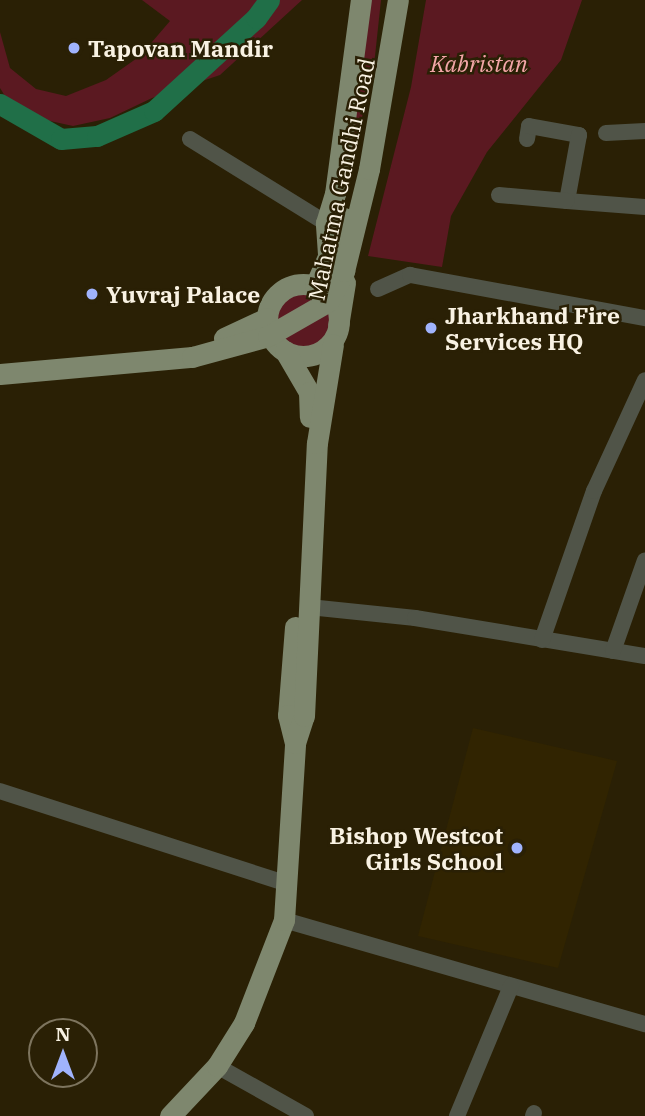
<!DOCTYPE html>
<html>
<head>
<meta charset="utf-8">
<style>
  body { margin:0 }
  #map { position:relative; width:645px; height:1116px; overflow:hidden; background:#2a2005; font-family:"IBM Plex Serif",serif }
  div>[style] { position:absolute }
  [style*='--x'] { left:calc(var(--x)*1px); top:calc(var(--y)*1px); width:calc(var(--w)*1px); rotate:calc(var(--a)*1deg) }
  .built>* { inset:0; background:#312401 }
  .green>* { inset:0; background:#5b1921 }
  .round { border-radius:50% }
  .river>* { height:21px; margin:-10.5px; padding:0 10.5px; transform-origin:10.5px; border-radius:10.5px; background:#206f48 }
  .minor>* { height:16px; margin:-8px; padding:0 8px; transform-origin:8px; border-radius:8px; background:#505448 }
  .major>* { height:21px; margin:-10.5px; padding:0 10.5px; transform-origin:10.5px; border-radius:10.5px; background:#7e876e }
  .major>.ring { margin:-10.5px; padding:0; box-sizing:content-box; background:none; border:21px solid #7e876e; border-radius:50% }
  .dots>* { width:19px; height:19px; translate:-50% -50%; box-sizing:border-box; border:4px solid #2a2005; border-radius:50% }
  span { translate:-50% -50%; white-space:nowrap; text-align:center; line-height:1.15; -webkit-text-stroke:5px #2a2005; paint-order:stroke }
  .poi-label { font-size:23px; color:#f9f2e3; font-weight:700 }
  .left { translate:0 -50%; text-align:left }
  .right { translate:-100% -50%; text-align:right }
  .park-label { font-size:23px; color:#f4a6a8; font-style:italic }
  .street-label { font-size:23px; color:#f9f2e3 }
  .north { position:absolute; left:28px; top:1018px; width:70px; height:70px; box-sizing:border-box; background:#2a2005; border:2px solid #7d745e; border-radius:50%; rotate:0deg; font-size:19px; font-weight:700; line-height:28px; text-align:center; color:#f9f2e3 }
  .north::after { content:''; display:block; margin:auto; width:24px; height:32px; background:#a0b3fd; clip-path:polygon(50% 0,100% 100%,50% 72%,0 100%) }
</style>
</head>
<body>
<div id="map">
  <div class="built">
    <div style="clip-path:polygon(473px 728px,617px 761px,558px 968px,418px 936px)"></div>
  </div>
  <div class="green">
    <div style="clip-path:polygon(142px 0,302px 0,220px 75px,152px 98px,110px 118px,73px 126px,41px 119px,10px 104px,0 88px,0 32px,10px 68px,36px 89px,66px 96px,106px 80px,140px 56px,170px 21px)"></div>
    <div style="clip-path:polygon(367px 0,381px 0,375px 56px,351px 169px,345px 175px)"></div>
    <div style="clip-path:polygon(426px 0,582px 0,561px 60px,487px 152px,451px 216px,442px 267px,368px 256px,411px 87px)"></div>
    <div class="round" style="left:276px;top:292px;width:58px;height:58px"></div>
  </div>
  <div class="river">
    <div style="--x:0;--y:104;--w:70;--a:29.8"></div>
    <div style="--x:61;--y:139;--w:36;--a:-5"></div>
    <div style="--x:97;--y:136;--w:62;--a:-23.7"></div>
    <div style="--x:154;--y:111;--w:138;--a:-42.4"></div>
    <div style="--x:256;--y:18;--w:22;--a:-54"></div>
  </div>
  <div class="minor">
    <div style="--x:606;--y:133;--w:39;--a:-3"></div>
    <div style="--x:190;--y:139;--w:160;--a:31.7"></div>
    <div style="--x:527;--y:139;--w:13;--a:-81"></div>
    <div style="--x:529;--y:126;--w:51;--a:10.2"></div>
    <div style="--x:579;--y:135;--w:67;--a:100.3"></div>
    <div style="--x:567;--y:201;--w:78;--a:4.4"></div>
    <div style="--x:499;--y:195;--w:68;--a:5"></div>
    <div style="--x:378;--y:289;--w:35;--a:-24"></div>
    <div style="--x:410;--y:275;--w:239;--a:10.4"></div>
    <div style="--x:309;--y:607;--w:107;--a:5.9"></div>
    <div style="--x:415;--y:618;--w:233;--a:9.4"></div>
    <div style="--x:542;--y:640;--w:158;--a:-70.8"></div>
    <div style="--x:594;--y:491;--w:122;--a:-65.3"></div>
    <div style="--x:613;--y:651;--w:96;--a:-70.6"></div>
    <div style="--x:0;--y:791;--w:303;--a:17.9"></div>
    <div style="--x:284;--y:920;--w:376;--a:16.1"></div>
    <div style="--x:217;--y:1066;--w:102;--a:29.3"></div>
    <div style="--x:457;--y:1116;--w:141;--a:-67.4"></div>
    <div style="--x:533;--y:1116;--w:3;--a:-72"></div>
  </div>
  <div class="major">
    <div style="--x:328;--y:254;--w:31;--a:-94"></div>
    <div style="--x:326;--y:223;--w:30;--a:-73"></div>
    <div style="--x:335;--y:194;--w:196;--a:-82.4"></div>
    <div class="ring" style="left:267px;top:284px;width:51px;height:51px"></div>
    <div style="--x:315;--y:286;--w:74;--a:-66.2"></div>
    <div style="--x:338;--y:326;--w:44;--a:-80.8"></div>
    <div style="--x:224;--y:338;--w:47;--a:-24.9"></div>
    <div style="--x:285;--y:351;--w:48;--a:59.7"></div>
    <div style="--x:309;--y:392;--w:25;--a:88"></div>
    <div style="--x:0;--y:374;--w:193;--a:-5.1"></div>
    <div style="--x:192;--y:357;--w:79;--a:-15.4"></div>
    <div style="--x:268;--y:336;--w:70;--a:-29.8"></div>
    <div style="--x:329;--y:301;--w:34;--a:-63"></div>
    <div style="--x:344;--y:271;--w:105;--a:-76.2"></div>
    <div style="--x:369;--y:169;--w:171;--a:-80.3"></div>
    <div style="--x:295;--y:627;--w:88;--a:94.5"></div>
    <div style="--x:288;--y:715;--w:29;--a:76"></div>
    <div style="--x:170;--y:1116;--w:69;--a:-46.8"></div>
    <div style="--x:217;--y:1066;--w:51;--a:-57.9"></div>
    <div style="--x:244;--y:1023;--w:110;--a:-68.8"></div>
    <div style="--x:284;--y:920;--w:177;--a:-86.4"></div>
    <div style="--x:295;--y:743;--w:28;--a:-72"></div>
    <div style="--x:304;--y:716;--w:273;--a:-87.3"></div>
    <div style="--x:317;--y:443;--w:100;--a:-80.8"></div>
  </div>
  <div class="dots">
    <div style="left:74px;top:48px;background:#a0b3fd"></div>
    <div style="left:92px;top:294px;background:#a0b3fd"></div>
    <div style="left:431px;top:328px;background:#a0b3fd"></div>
    <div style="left:517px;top:848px;background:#a0b3fd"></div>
  </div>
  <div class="poi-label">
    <span class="left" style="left:88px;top:48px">Tapovan Mandir</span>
    <span class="left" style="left:106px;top:294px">Yuvraj Palace</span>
    <span class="left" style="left:445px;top:328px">Jharkhand Fire<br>Services HQ</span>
    <span class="right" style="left:503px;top:848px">Bishop Westcot<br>Girls School</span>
  </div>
  <div class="park-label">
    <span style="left:479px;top:63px">Kabristan</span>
  </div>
  <div class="street-label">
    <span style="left:341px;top:179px;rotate:-78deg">Mahatma Gandhi Road</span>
  </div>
  <div class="north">N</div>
</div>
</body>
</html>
